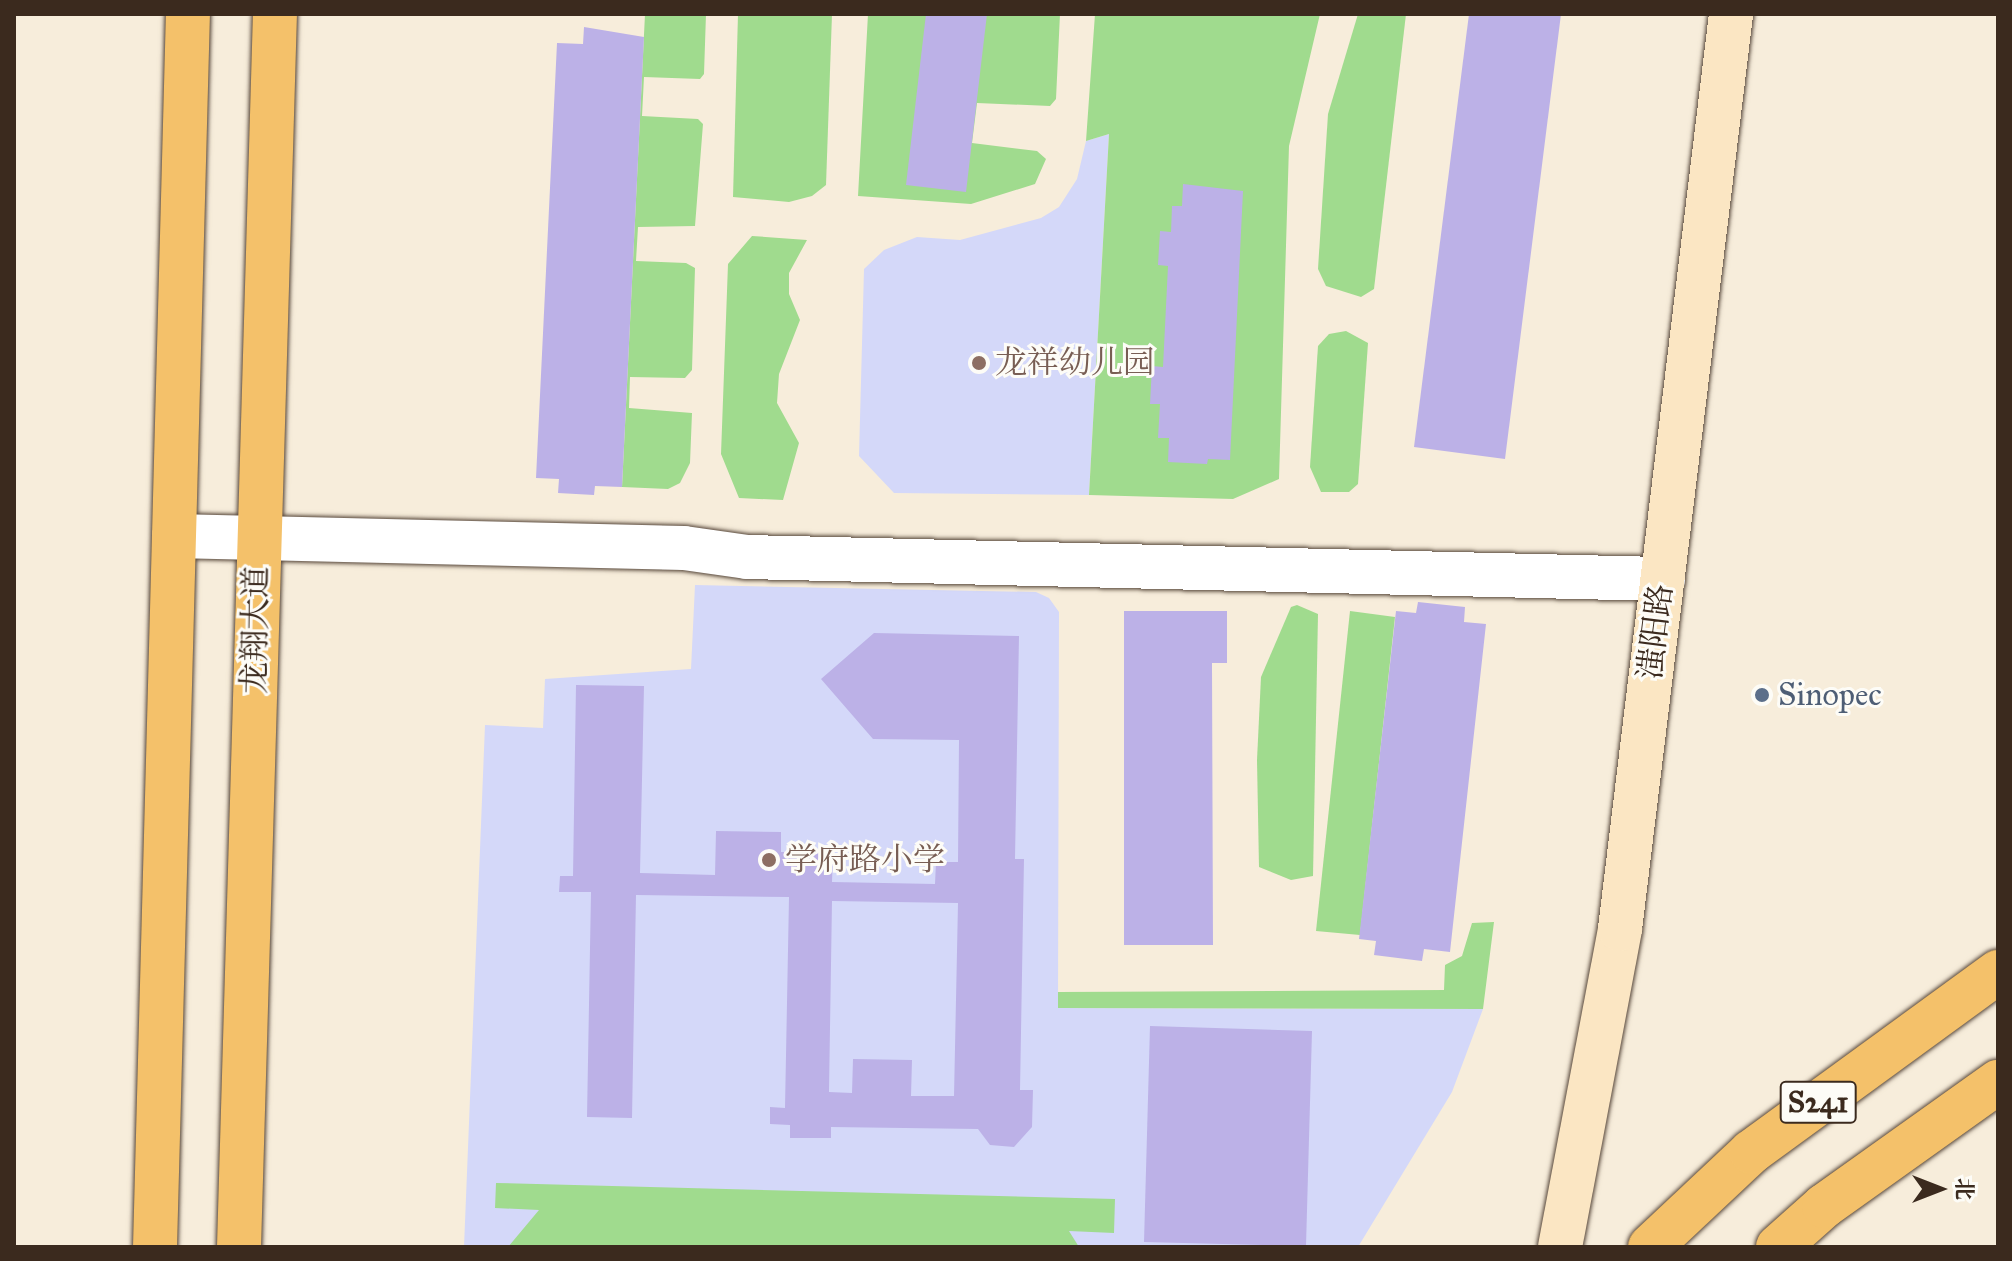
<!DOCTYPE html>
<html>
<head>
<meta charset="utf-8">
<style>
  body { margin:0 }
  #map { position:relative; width:2012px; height:1261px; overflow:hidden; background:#f7eddb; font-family:"IM FELL Great Primer","Noto Serif SC",serif }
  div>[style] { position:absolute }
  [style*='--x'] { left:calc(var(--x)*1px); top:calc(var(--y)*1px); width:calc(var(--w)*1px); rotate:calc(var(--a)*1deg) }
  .built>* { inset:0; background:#d4d8f9 }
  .green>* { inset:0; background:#a0db8e }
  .building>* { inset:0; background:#bcb1e7 }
  .roads { filter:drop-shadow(0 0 2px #57473a) drop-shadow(0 0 2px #57473a) }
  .tertiary>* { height:44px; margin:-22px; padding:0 22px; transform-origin:22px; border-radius:22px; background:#fff }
  .secondary>* { height:44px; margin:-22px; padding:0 22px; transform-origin:22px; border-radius:22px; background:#fbe6c3 }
  .primary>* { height:44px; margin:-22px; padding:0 22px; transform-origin:22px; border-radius:22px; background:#f4c16a }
  .dots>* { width:22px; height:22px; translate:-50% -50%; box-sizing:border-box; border:4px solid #fdfcf7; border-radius:50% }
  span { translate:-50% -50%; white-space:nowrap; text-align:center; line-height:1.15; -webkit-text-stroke:6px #fdfcf7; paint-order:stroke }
  .shield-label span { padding:2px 6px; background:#fdfcf7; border:2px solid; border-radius:6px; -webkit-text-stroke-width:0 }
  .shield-label { font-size:30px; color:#3b2a1e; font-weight:700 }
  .education-label { font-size:32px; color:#785e54 }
  .left { translate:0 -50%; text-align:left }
  .street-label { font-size:32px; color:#3b2a1e }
  .service-label { font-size:32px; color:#4e5e75 }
  .frame { position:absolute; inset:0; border:16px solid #3b2a1e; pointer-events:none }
  .north { position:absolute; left:1900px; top:1149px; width:80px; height:80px; -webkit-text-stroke:6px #fdfcf7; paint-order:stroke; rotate:90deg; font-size:22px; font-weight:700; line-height:32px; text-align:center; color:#3b2a1e }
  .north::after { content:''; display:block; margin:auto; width:28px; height:36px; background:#3b2a1e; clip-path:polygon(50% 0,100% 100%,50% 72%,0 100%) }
</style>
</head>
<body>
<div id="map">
  <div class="built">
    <div style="clip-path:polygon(1109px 134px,1089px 495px,894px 493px,859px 456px,864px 269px,884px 250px,917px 237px,960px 240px,1041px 218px,1059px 207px,1077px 179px,1086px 141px)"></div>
    <div style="clip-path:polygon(695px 585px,1036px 592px,1049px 598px,1059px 612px,1058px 1008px,1483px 1009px,1452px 1092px,1358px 1247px,464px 1247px,485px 725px,543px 728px,545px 679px,691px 669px)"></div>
  </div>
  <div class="green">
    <div style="clip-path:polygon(645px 14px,706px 14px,704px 74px,700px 79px,644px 77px,642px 116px,698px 119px,703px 124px,695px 226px,638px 227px,636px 261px,686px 263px,695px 268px,692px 370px,685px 378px,630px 377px,629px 408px,692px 413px,690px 463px,680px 483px,668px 489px,622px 487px)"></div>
    <div style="clip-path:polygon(738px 14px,832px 14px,826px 185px,812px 196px,789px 202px,733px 197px)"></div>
    <div style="clip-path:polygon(868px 14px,1060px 14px,1056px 99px,1050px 106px,977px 103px,972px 143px,1037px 151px,1046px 159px,1035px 184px,971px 204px,858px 196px)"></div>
    <div style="clip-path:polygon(1095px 14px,1320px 14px,1289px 146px,1279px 479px,1233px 499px,1089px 495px,1109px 134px,1086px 141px)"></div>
    <div style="clip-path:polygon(1358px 14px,1406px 14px,1374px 289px,1361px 297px,1326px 286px,1318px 269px,1328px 114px)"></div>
    <div style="clip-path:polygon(752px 236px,807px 240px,789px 273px,789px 294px,800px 320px,779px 374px,777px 403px,799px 443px,783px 500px,739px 498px,721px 454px,728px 264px)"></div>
    <div style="clip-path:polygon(1346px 331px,1368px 343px,1358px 484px,1349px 492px,1321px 492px,1310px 467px,1318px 346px,1329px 334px)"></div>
    <div style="clip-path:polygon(1297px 605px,1318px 614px,1313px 876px,1291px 880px,1259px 867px,1257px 760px,1261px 677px,1291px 607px)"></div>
    <div style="clip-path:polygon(1350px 611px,1395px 617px,1360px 935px,1316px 931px)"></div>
    <div style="clip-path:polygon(1494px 922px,1483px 1009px,1058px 1008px,1058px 992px,1444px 990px,1445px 965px,1462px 956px,1472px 923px)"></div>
    <div style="clip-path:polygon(496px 1183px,1115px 1199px,1114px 1233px,1069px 1231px,1079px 1247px,508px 1247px,539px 1210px,495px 1208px)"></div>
  </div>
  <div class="building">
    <div style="clip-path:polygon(926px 14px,987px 14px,966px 192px,906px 185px)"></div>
    <div style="clip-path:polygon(1469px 14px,1561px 14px,1505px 459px,1414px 447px)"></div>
    <div style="clip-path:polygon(584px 27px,644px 37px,622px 487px,595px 486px,594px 495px,558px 493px,559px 479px,536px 478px,557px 43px,583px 44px)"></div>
    <div style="clip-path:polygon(1183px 184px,1243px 191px,1230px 460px,1208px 459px,1207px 464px,1168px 462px,1169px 438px,1158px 438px,1160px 404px,1150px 404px,1152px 366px,1163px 367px,1168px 266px,1158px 265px,1160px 231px,1171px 232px,1172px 206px,1182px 206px)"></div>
    <div style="clip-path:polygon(1418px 602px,1465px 607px,1464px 622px,1486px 624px,1450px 952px,1424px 949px,1422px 961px,1374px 955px,1376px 941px,1359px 939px,1396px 611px,1416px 613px)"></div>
    <div style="clip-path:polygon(1124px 611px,1227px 611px,1227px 663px,1212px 663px,1213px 945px,1124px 945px)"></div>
    <div style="clip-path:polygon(evenodd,874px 633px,1019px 636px,1015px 859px,1024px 859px,1020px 1090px,1033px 1090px,1032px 1127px,1014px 1147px,990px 1145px,978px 1129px,831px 1127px,831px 1138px,790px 1138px,790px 1125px,770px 1124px,770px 1107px,785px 1108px,789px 897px,636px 895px,632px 1118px,587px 1117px,591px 892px,559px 892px,560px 876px,573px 876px,576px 685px,644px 686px,640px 873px,715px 875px,716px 831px,781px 832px,781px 852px,833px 853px,832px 882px,935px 884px,936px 862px,958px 862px,959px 740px,873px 739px,821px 679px,874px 633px,832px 901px,958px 903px,954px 1096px,911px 1096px,912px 1060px,853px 1059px,852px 1093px,829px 1092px,832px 901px)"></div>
    <div style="clip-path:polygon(1150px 1026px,1312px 1031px,1306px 1246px,1144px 1242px)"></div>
  </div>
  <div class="roads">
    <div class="tertiary">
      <div style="--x:174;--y:536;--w:510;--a:1.35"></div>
      <div style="--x:684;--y:548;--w:64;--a:8.1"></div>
      <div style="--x:747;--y:557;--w:916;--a:1.38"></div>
    </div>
    <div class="secondary">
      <div style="--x:1560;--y:1247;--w:324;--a:-79.3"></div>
      <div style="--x:1620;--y:929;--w:922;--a:-83.08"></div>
    </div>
    <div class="primary">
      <div style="--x:155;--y:1247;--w:1233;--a:-88.47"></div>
      <div style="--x:239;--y:1247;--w:1234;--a:-88.33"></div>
      <div style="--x:1650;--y:1247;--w:139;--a:-43.2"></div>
      <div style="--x:1751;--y:1152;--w:306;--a:-36.1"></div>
      <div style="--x:1778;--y:1247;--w:62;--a:-41.7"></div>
      <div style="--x:1824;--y:1206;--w:214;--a:-35.5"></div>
    </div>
  </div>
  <div class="dots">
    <div style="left:979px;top:363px;background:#8d6e63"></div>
    <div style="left:1762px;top:695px;background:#5c6f8a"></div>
    <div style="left:769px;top:860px;background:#8d6e63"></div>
  </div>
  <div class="shield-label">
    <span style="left:1818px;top:1102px">S241</span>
  </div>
  <div class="education-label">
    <span class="left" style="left:995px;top:363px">龙祥幼儿园</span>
    <span class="left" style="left:785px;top:860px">学府路小学</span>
  </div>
  <div class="street-label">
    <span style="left:256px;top:630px;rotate:-89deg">龙翔大道</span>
    <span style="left:1656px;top:632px;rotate:-83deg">滍阳路</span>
  </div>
  <div class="service-label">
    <span class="left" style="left:1778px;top:695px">Sinopec</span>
  </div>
  <div class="frame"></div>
  <div class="north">北</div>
</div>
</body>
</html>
